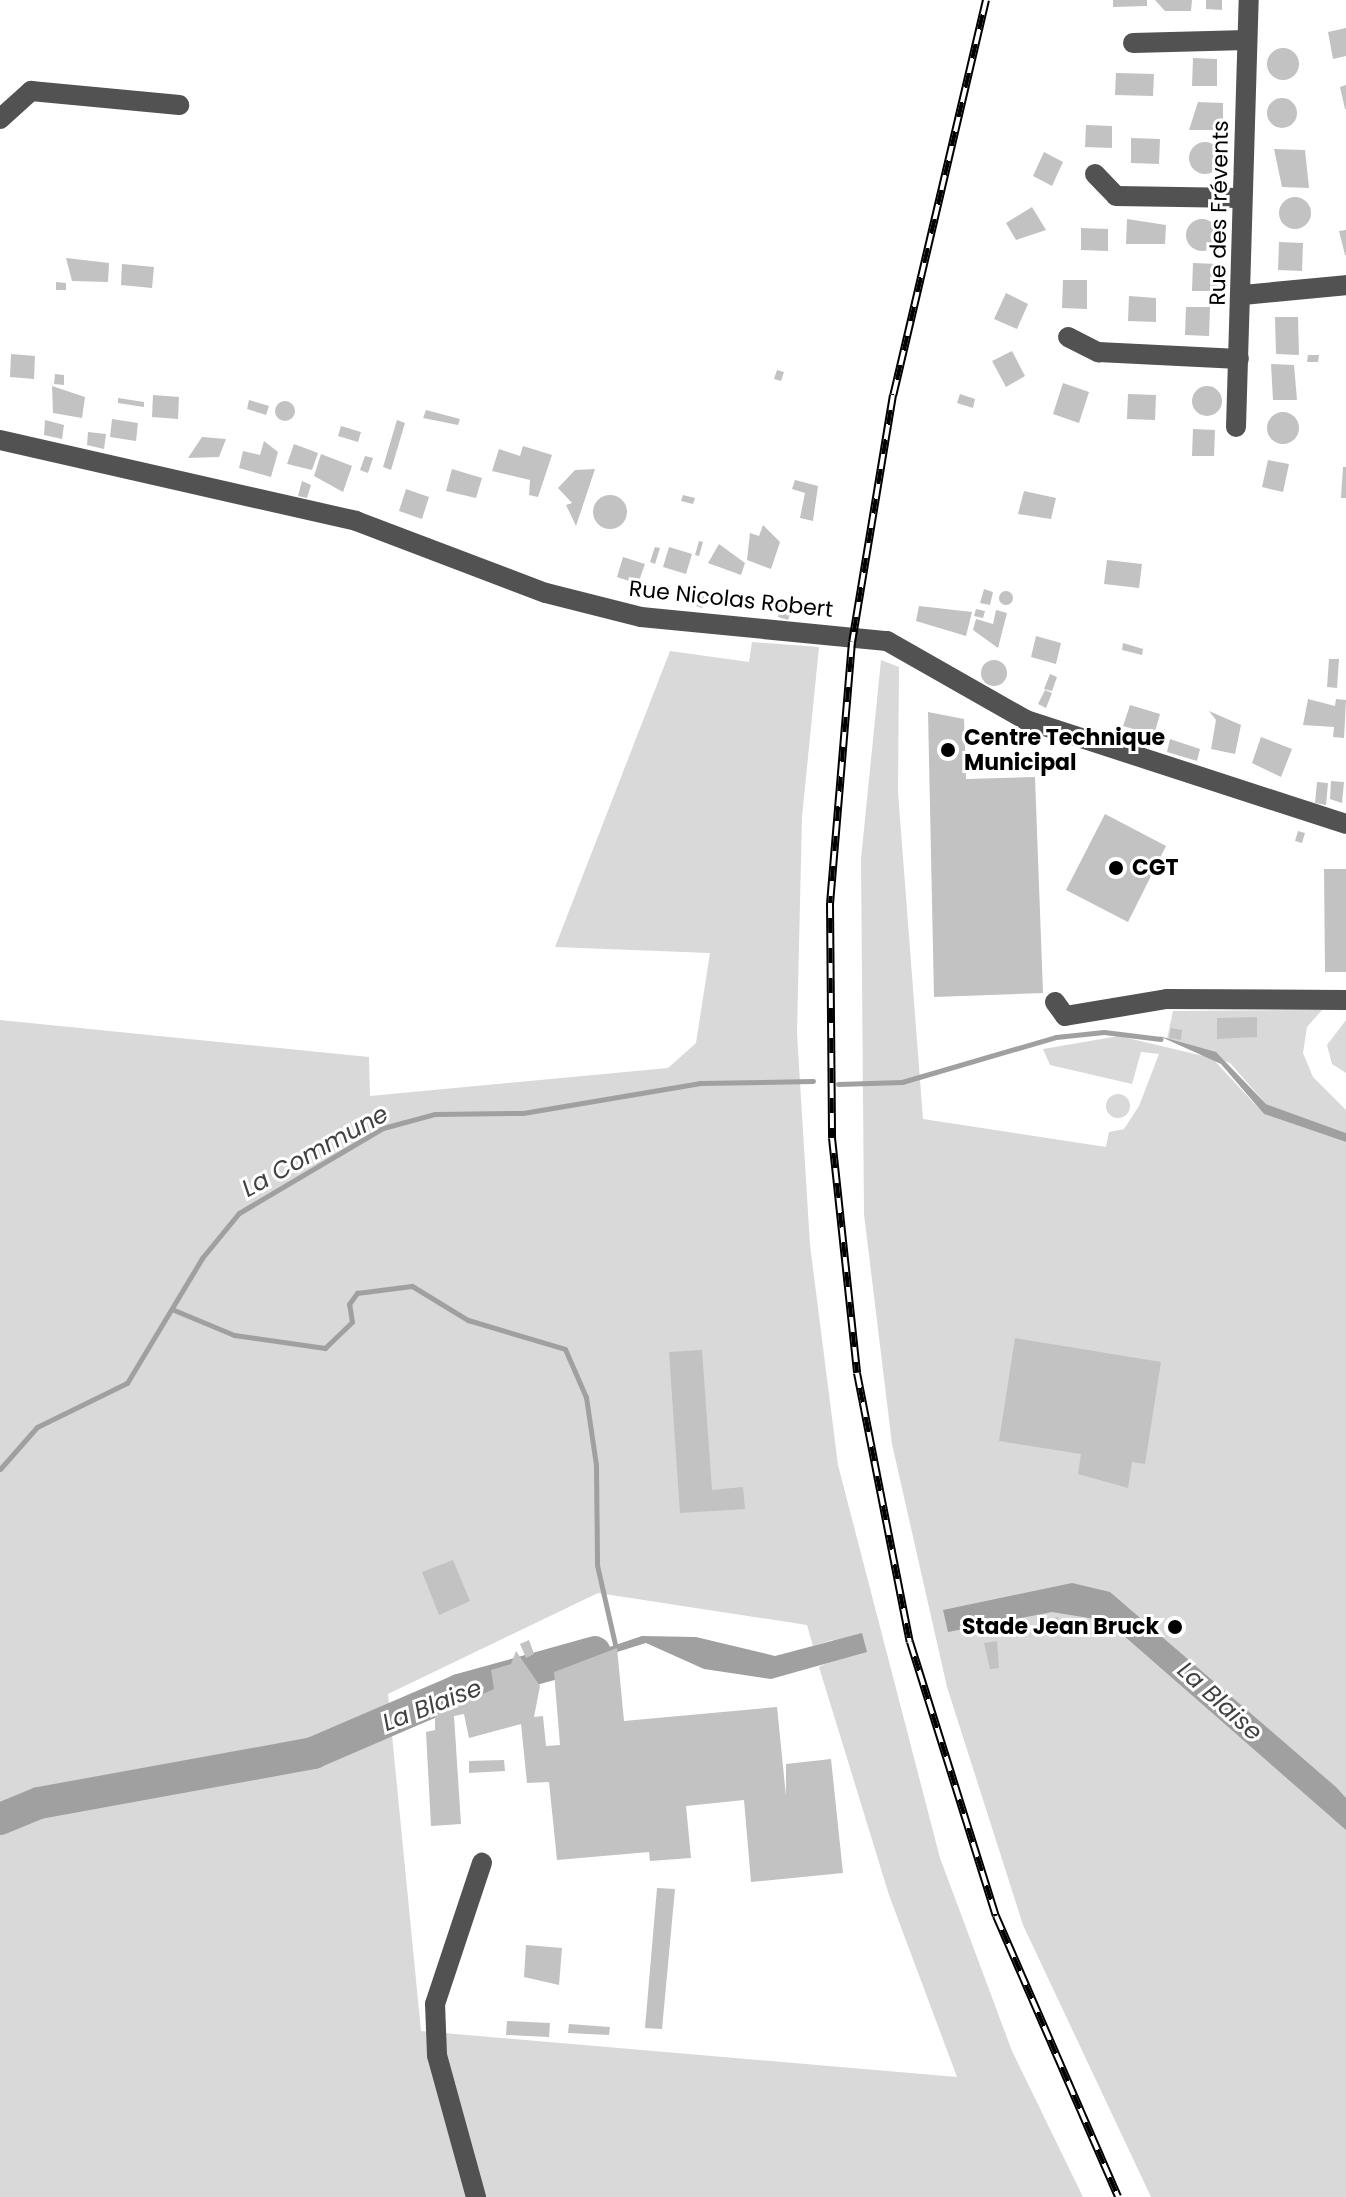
<!DOCTYPE html>
<html>
<head>
<meta charset="utf-8">
<style>
  body { margin:0 }
  #map { position:relative; width:1346px; height:2197px; overflow:hidden; background:#fff; font-family:Poppins,sans-serif }
  div>[style] { position:absolute }
  [style*='--x'] { left:calc(var(--x)*1px); top:calc(var(--y)*1px); width:calc(var(--w)*1px); rotate:calc(var(--a)*1deg) }
  .green>* { inset:0; background:#d9d9d9 }
  .round { border-radius:50% }
  .water>* { inset:0; background:#a0a0a0 }
  .stream>* { height:5px; margin:-2.5px; padding:0 2.5px; transform-origin:2.5px; border-radius:2.5px; background:#a0a0a0 }
  .river>* { height:32px; margin:-16px; padding:0 16px; transform-origin:16px; border-radius:16px; background:#a0a0a0 }
  .building>* { inset:0; background:#c2c2c2 }
  .minor>* { height:20px; margin:-10px; padding:0 10px; transform-origin:10px; border-radius:10px; background:#525252 }
  .rail>* { height:8px; margin-top:-4px; transform-origin:0; background:repeating-linear-gradient(90deg,#fff 0 15px,#000 0 30px); box-sizing:border-box; border-block:2px solid #000 }
  .dots>* { width:22px; height:22px; translate:-50% -50%; box-sizing:border-box; border:4px solid #fff; border-radius:50% }
  span { translate:-50% -50%; white-space:nowrap; text-align:center; line-height:1.15; -webkit-text-stroke:6px #fff; paint-order:stroke }
  .street-label { font-size:22px; color:#000 }
  .poi-label { font-size:22px; color:#000; font-weight:700 }
  .left { translate:0 -50%; text-align:left }
  .right { translate:-100% -50%; text-align:right }
  .water-label { font-size:24px; color:#414141; font-style:italic }
</style>
</head>
<body>
<div id="map">
  <div class="green">
    <div style="clip-path:polygon(evenodd,752px 642px,819px 647px,802px 817px,797px 1033px,810px 1245px,838px 1465px,940px 1858px,1012px 2051px,1083px 2197px,0 2197px,0 1020px,369px 1057px,370px 1096px,668px 1068px,696px 1043px,710px 953px,555px 947px,670px 651px,749px 662px,752px 642px,598px 1593px,807px 1625px,813px 1646px,833px 1640px,831px 1661px,819px 1667px,889px 1895px,957px 2077px,421px 2031px,388px 1694px,598px 1593px)"></div>
    <div style="clip-path:polygon(881px 660px,899px 667px,898px 792px,923px 1119px,1106px 1147px,1109px 1132px,1124px 1129px,1139px 1106px,1159px 1054px,1141px 1052px,1132px 1084px,1050px 1065px,1043px 1049px,1119px 1036px,1212px 1058px,1264px 1114px,1346px 1142px,1346px 2197px,1151px 2197px,1023px 1925px,947px 1687px,892px 1444px,864px 1214px,861px 859px)"></div>
    <div style="clip-path:polygon(1322px 1010px,1307px 1027px,1303px 1053px,1313px 1077px,1346px 1110px,1346px 1133px,1266px 1104px,1230px 1063px,1167px 1039px,1173px 1011px)"></div>
    <div style="clip-path:polygon(1346px 1020px,1346px 1073px,1332px 1064px,1327px 1045px)"></div>
    <div class="round" style="left:1106px;top:1094px;width:24px;height:24px"></div>
  </div>
  <div class="water">
    <div style="clip-path:polygon(1159px 1036px,1216px 1052px,1266px 1104px,1346px 1133px,1346px 1142px,1264px 1114px,1221px 1064px)"></div>
    <div style="clip-path:polygon(1072px 1583px,1110px 1592px,1336px 1787px,1346px 1798px,1346px 1830px,1107px 1621px,1052px 1612px,948px 1632px,943px 1610px)"></div>
    <div style="clip-path:polygon(862px 1633px,867px 1652px,771px 1679px,704px 1669px,646px 1643px,553px 1672px,556px 1665px,642px 1636px,696px 1637px,775px 1656px)"></div>
  </div>
  <div class="stream">
    <div style="--x:838;--y:1084;--w:64;--a:-1.8"></div>
    <div style="--x:902;--y:1082;--w:160;--a:-16.3"></div>
    <div style="--x:1056;--y:1037;--w:48;--a:-5.9"></div>
    <div style="--x:1104;--y:1032;--w:57;--a:7"></div>
    <div style="--x:174;--y:1310;--w:65;--a:22.6"></div>
    <div style="--x:234;--y:1335;--w:92;--a:8.1"></div>
    <div style="--x:325;--y:1348;--w:37;--a:-44"></div>
    <div style="--x:352;--y:1322;--w:18;--a:-99"></div>
    <div style="--x:349;--y:1304;--w:14;--a:-54"></div>
    <div style="--x:357;--y:1293;--w:55;--a:-7.3"></div>
    <div style="--x:412;--y:1286;--w:66;--a:31.3"></div>
    <div style="--x:468;--y:1320;--w:101;--a:16.6"></div>
    <div style="--x:565;--y:1349;--w:52;--a:66.4"></div>
    <div style="--x:586;--y:1397;--w:69;--a:81.6"></div>
    <div style="--x:596;--y:1465;--w:100;--a:89.4"></div>
    <div style="--x:597;--y:1565;--w:81;--a:77.2"></div>
    <div style="--x:0;--y:1469;--w:56;--a:-48.6"></div>
    <div style="--x:37;--y:1427;--w:100;--a:-26.1"></div>
    <div style="--x:127;--y:1383;--w:146;--a:-59"></div>
    <div style="--x:202;--y:1258;--w:58;--a:-50.6"></div>
    <div style="--x:239;--y:1213;--w:167;--a:-30.6"></div>
    <div style="--x:383;--y:1128;--w:54;--a:-15.1"></div>
    <div style="--x:435;--y:1114;--w:88;--a:-0.7"></div>
    <div style="--x:523;--y:1113;--w:180;--a:-9.6"></div>
    <div style="--x:700;--y:1083;--w:113;--a:-1"></div>
  </div>
  <div class="river">
    <div style="--x:0;--y:1819;--w:42;--a:-22.3"></div>
    <div style="--x:39;--y:1803;--w:279;--a:-10.3"></div>
    <div style="--x:313;--y:1753;--w:159;--a:-23.3"></div>
    <div style="--x:459;--y:1690;--w:141;--a:-15.6"></div>
  </div>
  <div class="building">
    <div style="clip-path:polygon(1113px 0,1147px 0,1147px 6px,1113px 7px)"></div>
    <div style="clip-path:polygon(1155px 0,1192px 0,1191px 11px,1165px 11px)"></div>
    <div style="clip-path:polygon(1206px 0,1222px 0,1222px 10px,1206px 9px)"></div>
    <div style="clip-path:polygon(1346px 28px,1346px 56px,1333px 59px,1328px 32px)"></div>
    <div class="round" style="left:1267px;top:48px;width:32px;height:32px"></div>
    <div style="clip-path:polygon(1193px 58px,1217px 59px,1217px 86px,1192px 86px)"></div>
    <div style="clip-path:polygon(1116px 73px,1154px 74px,1153px 96px,1115px 95px)"></div>
    <div style="clip-path:polygon(1346px 85px,1346px 109px,1345px 109px,1340px 87px)"></div>
    <div class="round" style="left:1267px;top:98px;width:30px;height:30px"></div>
    <div style="clip-path:polygon(1198px 102px,1223px 103px,1223px 130px,1189px 130px)"></div>
    <div style="clip-path:polygon(1086px 125px,1112px 126px,1112px 148px,1085px 147px)"></div>
    <div style="clip-path:polygon(1131px 138px,1160px 139px,1159px 164px,1131px 163px)"></div>
    <div class="round" style="left:1189px;top:142px;width:32px;height:32px"></div>
    <div style="clip-path:polygon(1274px 149px,1305px 150px,1309px 188px,1282px 187px)"></div>
    <div style="clip-path:polygon(1044px 152px,1063px 162px,1052px 186px,1033px 176px)"></div>
    <div class="round" style="left:1279px;top:197px;width:32px;height:32px"></div>
    <div style="clip-path:polygon(1032px 207px,1046px 230px,1016px 240px,1006px 223px)"></div>
    <div style="clip-path:polygon(1127px 219px,1166px 225px,1165px 244px,1126px 244px)"></div>
    <div class="round" style="left:1186px;top:219px;width:32px;height:32px"></div>
    <div style="clip-path:polygon(1081px 228px,1108px 229px,1108px 251px,1081px 250px)"></div>
    <div style="clip-path:polygon(1346px 230px,1346px 255px,1345px 255px,1339px 231px)"></div>
    <div style="clip-path:polygon(1279px 242px,1303px 243px,1302px 271px,1278px 270px)"></div>
    <div style="clip-path:polygon(66px 258px,109px 263px,108px 282px,72px 281px)"></div>
    <div style="clip-path:polygon(1193px 263px,1217px 264px,1217px 291px,1192px 291px)"></div>
    <div style="clip-path:polygon(122px 264px,154px 267px,152px 288px,121px 285px)"></div>
    <div style="clip-path:polygon(1063px 280px,1087px 280px,1087px 309px,1062px 308px)"></div>
    <div style="clip-path:polygon(56px 282px,66px 283px,66px 290px,56px 290px)"></div>
    <div style="clip-path:polygon(1006px 293px,1028px 304px,1017px 329px,994px 319px)"></div>
    <div style="clip-path:polygon(1129px 296px,1156px 298px,1156px 322px,1128px 321px)"></div>
    <div style="clip-path:polygon(1186px 307px,1210px 307px,1209px 336px,1185px 335px)"></div>
    <div style="clip-path:polygon(1275px 317px,1298px 317px,1299px 355px,1276px 354px)"></div>
    <div style="clip-path:polygon(1012px 351px,1025px 376px,1006px 387px,992px 361px)"></div>
    <div style="clip-path:polygon(11px 354px,35px 356px,34px 379px,10px 377px)"></div>
    <div style="clip-path:polygon(1308px 355px,1319px 355px,1318px 362px,1307px 362px)"></div>
    <div style="clip-path:polygon(1271px 364px,1294px 365px,1297px 400px,1273px 400px)"></div>
    <div style="clip-path:polygon(777px 370px,784px 372px,781px 381px,774px 379px)"></div>
    <div style="clip-path:polygon(55px 374px,64px 375px,64px 385px,54px 384px)"></div>
    <div style="clip-path:polygon(1063px 383px,1089px 392px,1079px 423px,1053px 414px)"></div>
    <div class="round" style="left:1192px;top:386px;width:30px;height:30px"></div>
    <div style="clip-path:polygon(52px 386px,85px 397px,82px 418px,53px 413px)"></div>
    <div style="clip-path:polygon(960px 394px,975px 399px,973px 408px,957px 403px)"></div>
    <div style="clip-path:polygon(1128px 394px,1156px 395px,1155px 420px,1127px 419px)"></div>
    <div style="clip-path:polygon(153px 395px,179px 397px,178px 419px,152px 417px)"></div>
    <div style="clip-path:polygon(118px 398px,144px 402px,144px 407px,118px 403px)"></div>
    <div style="clip-path:polygon(249px 400px,269px 406px,266px 415px,247px 409px)"></div>
    <div class="round" style="left:275px;top:401px;width:20px;height:20px"></div>
    <div style="clip-path:polygon(426px 410px,460px 419px,458px 425px,423px 418px)"></div>
    <div class="round" style="left:1267px;top:412px;width:32px;height:32px"></div>
    <div style="clip-path:polygon(112px 419px,138px 423px,136px 441px,110px 437px)"></div>
    <div style="clip-path:polygon(45px 420px,64px 425px,62px 439px,44px 435px)"></div>
    <div style="clip-path:polygon(397px 420px,405px 423px,391px 470px,383px 467px)"></div>
    <div style="clip-path:polygon(341px 426px,361px 432px,358px 442px,338px 436px)"></div>
    <div style="clip-path:polygon(1193px 429px,1215px 430px,1214px 456px,1192px 456px)"></div>
    <div style="clip-path:polygon(88px 432px,106px 434px,104px 449px,87px 445px)"></div>
    <div style="clip-path:polygon(202px 437px,226px 439px,219px 457px,188px 458px)"></div>
    <div style="clip-path:polygon(264px 441px,278px 452px,271px 477px,239px 468px,243px 451px,260px 455px)"></div>
    <div style="clip-path:polygon(294px 444px,318px 453px,312px 470px,287px 464px)"></div>
    <div style="clip-path:polygon(523px 446px,552px 455px,538px 497px,529px 495px,530px 480px,492px 471px,499px 449px,520px 456px)"></div>
    <div style="clip-path:polygon(321px 454px,352px 466px,343px 492px,314px 476px)"></div>
    <div style="clip-path:polygon(365px 456px,373px 458px,368px 473px,360px 470px)"></div>
    <div style="clip-path:polygon(1268px 460px,1289px 464px,1283px 492px,1262px 487px)"></div>
    <div style="clip-path:polygon(1343px 467px,1346px 467px,1346px 498px,1341px 498px)"></div>
    <div style="clip-path:polygon(452px 469px,482px 478px,476px 498px,446px 491px)"></div>
    <div style="clip-path:polygon(595px 469px,576px 526px,566px 505px,572px 503px,558px 488px,575px 470px)"></div>
    <div style="clip-path:polygon(795px 480px,818px 486px,813px 521px,800px 518px,805px 493px,792px 489px)"></div>
    <div style="clip-path:polygon(302px 481px,311px 485px,307px 498px,298px 496px)"></div>
    <div style="clip-path:polygon(406px 489px,429px 497px,422px 519px,399px 511px)"></div>
    <div style="clip-path:polygon(1024px 491px,1056px 498px,1051px 519px,1018px 514px)"></div>
    <div class="round" style="left:593px;top:495px;width:34px;height:34px"></div>
    <div style="clip-path:polygon(683px 495px,695px 498px,693px 504px,681px 501px)"></div>
    <div style="clip-path:polygon(763px 525px,780px 542px,771px 569px,747px 560px,750px 533px,759px 536px)"></div>
    <div style="clip-path:polygon(699px 541px,703px 542px,699px 556px,695px 555px)"></div>
    <div style="clip-path:polygon(719px 544px,745px 563px,741px 575px,708px 563px)"></div>
    <div style="clip-path:polygon(655px 547px,660px 548px,655px 564px,650px 562px)"></div>
    <div style="clip-path:polygon(669px 547px,692px 554px,686px 574px,663px 567px)"></div>
    <div style="clip-path:polygon(623px 557px,645px 564px,638px 584px,617px 577px)"></div>
    <div style="clip-path:polygon(1107px 560px,1142px 564px,1139px 588px,1104px 584px)"></div>
    <div style="clip-path:polygon(984px 589px,993px 592px,990px 605px,980px 603px)"></div>
    <div class="round" style="left:999px;top:591px;width:14px;height:14px"></div>
    <div style="clip-path:polygon(701px 592px,708px 594px,702px 608px,696px 606px)"></div>
    <div style="clip-path:polygon(783px 599px,794px 603px,788px 620px,778px 617px)"></div>
    <div style="clip-path:polygon(919px 606px,972px 612px,966px 636px,916px 621px)"></div>
    <div style="clip-path:polygon(976px 609px,985px 611px,983px 618px,974px 616px)"></div>
    <div style="clip-path:polygon(996px 610px,1007px 613px,998px 648px,973px 630px,976px 619px,993px 624px)"></div>
    <div style="clip-path:polygon(1036px 636px,1061px 643px,1056px 664px,1031px 657px)"></div>
    <div style="clip-path:polygon(1123px 643px,1143px 649px,1142px 655px,1122px 650px)"></div>
    <div style="clip-path:polygon(1329px 659px,1339px 659px,1337px 688px,1327px 687px)"></div>
    <div class="round" style="left:981px;top:660px;width:26px;height:26px"></div>
    <div style="clip-path:polygon(1050px 674px,1057px 677px,1052px 691px,1044px 689px)"></div>
    <div style="clip-path:polygon(1045px 690px,1052px 693px,1046px 708px,1038px 704px)"></div>
    <div style="clip-path:polygon(1308px 699px,1335px 706px,1336px 699px,1346px 700px,1344px 738px,1333px 737px,1334px 727px,1303px 725px)"></div>
    <div style="clip-path:polygon(1130px 705px,1160px 714px,1154px 735px,1123px 726px)"></div>
    <div style="clip-path:polygon(1209px 711px,1241px 725px,1235px 754px,1211px 749px,1216px 720px)"></div>
    <div style="clip-path:polygon(928px 712px,964px 719px,966px 779px,1035px 777px,1043px 993px,934px 997px)"></div>
    <div style="clip-path:polygon(1261px 737px,1292px 749px,1281px 777px,1252px 763px)"></div>
    <div style="clip-path:polygon(1170px 739px,1200px 749px,1197px 761px,1167px 752px)"></div>
    <div style="clip-path:polygon(1331px 781px,1344px 782px,1342px 803px,1330px 799px)"></div>
    <div style="clip-path:polygon(1317px 782px,1328px 783px,1326px 805px,1315px 803px)"></div>
    <div style="clip-path:polygon(1105px 814px,1166px 846px,1128px 922px,1066px 890px)"></div>
    <div style="clip-path:polygon(1298px 831px,1305px 833px,1302px 843px,1295px 841px)"></div>
    <div style="clip-path:polygon(1324px 869px,1346px 869px,1346px 972px,1325px 972px)"></div>
    <div style="clip-path:polygon(1257px 1017px,1257px 1037px,1217px 1039px,1217px 1018px)"></div>
    <div style="clip-path:polygon(1171px 1028px,1182px 1030px,1181px 1040px,1169px 1038px)"></div>
    <div style="clip-path:polygon(1015px 1338px,1161px 1362px,1145px 1464px,1132px 1462px,1128px 1488px,1078px 1474px,1081px 1454px,999px 1441px)"></div>
    <div style="clip-path:polygon(702px 1350px,712px 1490px,743px 1487px,745px 1509px,680px 1513px,669px 1352px)"></div>
    <div style="clip-path:polygon(453px 1560px,470px 1601px,439px 1615px,422px 1572px)"></div>
    <div style="clip-path:polygon(1058px 1617px,1059px 1625px,1040px 1629px,1038px 1621px)"></div>
    <div style="clip-path:polygon(529px 1640px,534px 1654px,526px 1658px,520px 1644px)"></div>
    <div style="clip-path:polygon(997px 1641px,999px 1668px,990px 1669px,984px 1643px)"></div>
    <div style="clip-path:polygon(617px 1648px,624px 1721px,777px 1707px,786px 1796px,786px 1764px,831px 1759px,843px 1873px,751px 1882px,744px 1800px,686px 1806px,691px 1858px,650px 1861px,649px 1852px,557px 1860px,549px 1782px,527px 1783px,521px 1724px,469px 1738px,464px 1714px,454px 1716px,461px 1824px,431px 1826px,426px 1732px,435px 1730px,435px 1715px,494px 1689px,491px 1670px,511px 1664px,516px 1651px,540px 1686px,534px 1717px,543px 1716px,546px 1746px,560px 1745px,554px 1672px)"></div>
    <div style="clip-path:polygon(504px 1760px,505px 1771px,469px 1773px,469px 1761px)"></div>
    <div style="clip-path:polygon(657px 1888px,675px 1889px,662px 2029px,645px 2028px)"></div>
    <div style="clip-path:polygon(526px 1945px,562px 1948px,559px 1985px,524px 1977px)"></div>
    <div style="clip-path:polygon(507px 2021px,550px 2023px,549px 2037px,506px 2035px)"></div>
    <div style="clip-path:polygon(569px 2024px,610px 2027px,609px 2035px,568px 2033px)"></div>
  </div>
  <div class="minor">
    <div style="--x:1133;--y:43;--w:114;--a:-1.5"></div>
    <div style="--x:0;--y:119;--w:42;--a:-42.1"></div>
    <div style="--x:31;--y:91;--w:149;--a:5.4"></div>
    <div style="--x:1095;--y:174;--w:30;--a:46"></div>
    <div style="--x:1116;--y:196;--w:126;--a:0.9"></div>
    <div style="--x:1243;--y:295;--w:103;--a:-5.5"></div>
    <div style="--x:1068;--y:337;--w:34;--a:27"></div>
    <div style="--x:1098;--y:352;--w:141;--a:2.8"></div>
    <div style="--x:1236;--y:427;--w:427;--a:-88.3"></div>
    <div style="--x:0;--y:440;--w:365;--a:12.8"></div>
    <div style="--x:356;--y:521;--w:203;--a:20.8"></div>
    <div style="--x:546;--y:593;--w:98;--a:14.2"></div>
    <div style="--x:641;--y:617;--w:247;--a:5.6"></div>
    <div style="--x:887;--y:641;--w:160;--a:29.6"></div>
    <div style="--x:1026;--y:720;--w:336;--a:18"></div>
    <div style="--x:1055;--y:1002;--w:17;--a:54"></div>
    <div style="--x:1065;--y:1016;--w:103;--a:-9.5"></div>
    <div style="--x:1167;--y:999;--w:179;--a:0.3"></div>
    <div style="--x:476;--y:2197;--w:147;--a:-105.4"></div>
    <div style="--x:437;--y:2055;--w:51;--a:-92.2"></div>
    <div style="--x:435;--y:2004;--w:149;--a:-71.6"></div>
  </div>
  <div class="rail">
    <div style="--x:986;--y:0;--w:406;--a:103.2"></div>
    <div style="--x:893;--y:395;--w:250;--a:99.4"></div>
    <div style="--x:852;--y:642;--w:262;--a:94.8"></div>
    <div style="--x:830;--y:903;--w:235;--a:89.5"></div>
    <div style="--x:832;--y:1138;--w:236;--a:83.9"></div>
    <div style="--x:857;--y:1373;--w:274;--a:78.9"></div>
    <div style="--x:910;--y:1642;--w:287;--a:72.6"></div>
    <div style="--x:996;--y:1916;--w:306;--a:66.5"></div>
  </div>
  <div class="dots">
    <div style="left:948px;top:750px;background:#000"></div>
    <div style="left:1116px;top:868px;background:#000"></div>
    <div style="left:1175px;top:1627px;background:#000"></div>
  </div>
  <div class="street-label">
    <span style="left:1219px;top:213px;rotate:-89deg">Rue des Frévents</span>
    <span style="left:731px;top:599px;rotate:6deg">Rue Nicolas Robert</span>
  </div>
  <div class="poi-label">
    <span class="left" style="left:964px;top:750px">Centre Technique<br>Municipal</span>
    <span class="left" style="left:1132px;top:868px">CGT</span>
    <span class="right" style="left:1159px;top:1627px">Stade Jean Bruck</span>
  </div>
  <div class="water-label">
    <span style="left:315px;top:1151px;rotate:-29deg">La Commune</span>
    <span style="left:1220px;top:1701px;rotate:42deg">La Blaise</span>
    <span style="left:432px;top:1705px;rotate:-21deg">La Blaise</span>
  </div>
</div>
</body>
</html>
